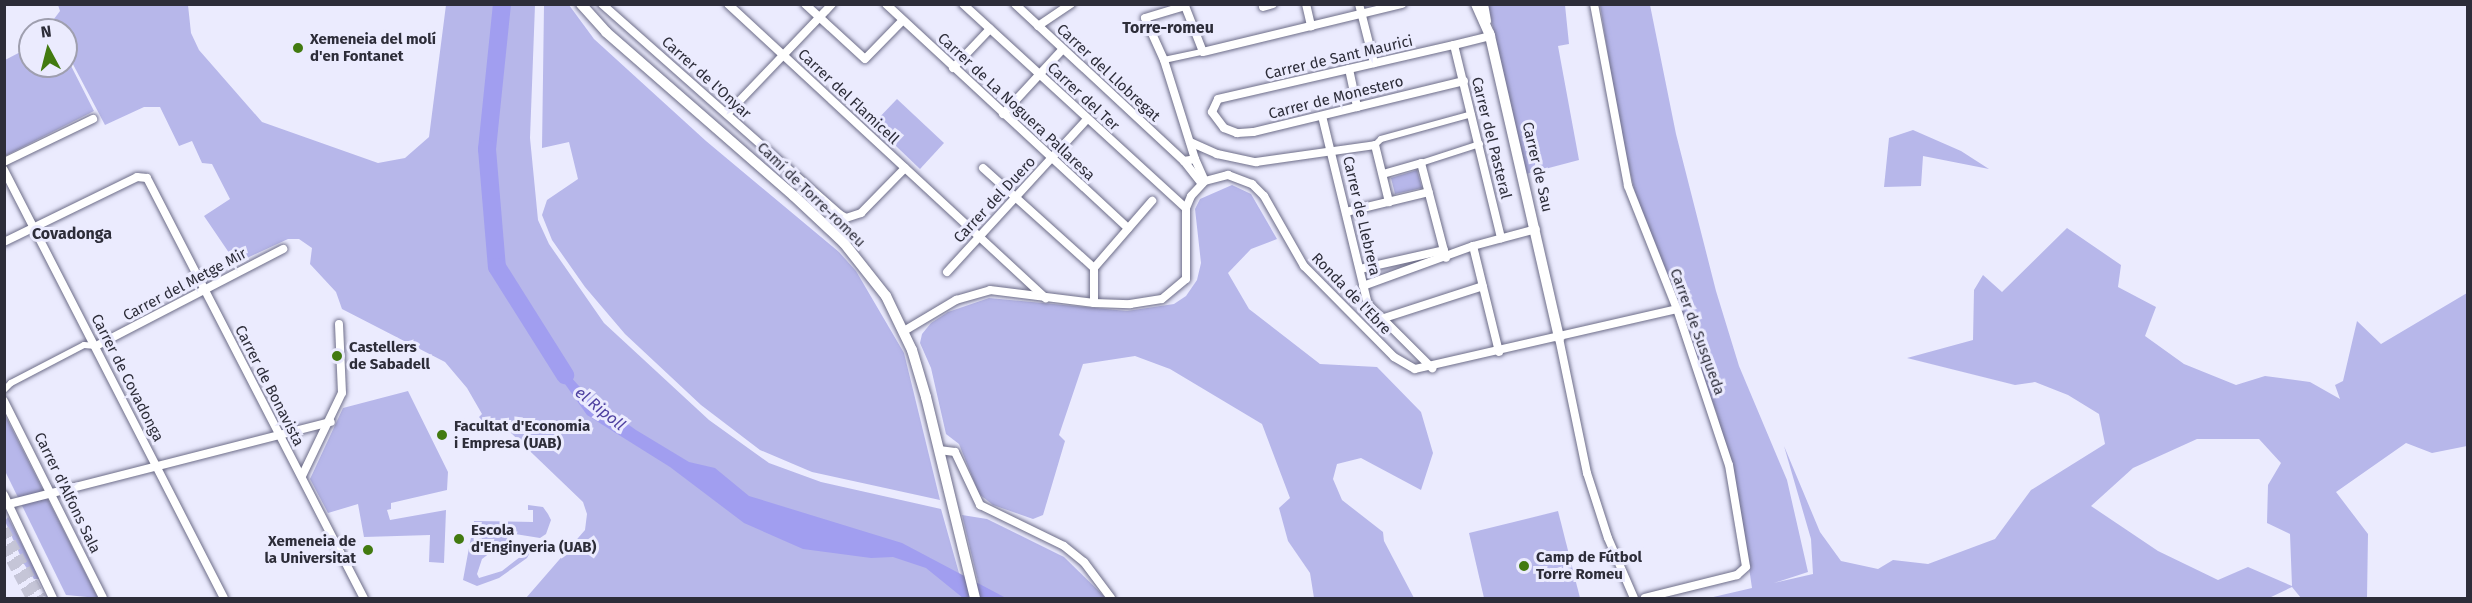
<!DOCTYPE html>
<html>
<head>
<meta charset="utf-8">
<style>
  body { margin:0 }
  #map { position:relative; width:2472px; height:603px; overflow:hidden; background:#ebebfe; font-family:"Fira Sans",sans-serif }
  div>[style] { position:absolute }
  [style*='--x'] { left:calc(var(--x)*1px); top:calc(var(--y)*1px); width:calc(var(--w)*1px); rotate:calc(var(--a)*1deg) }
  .green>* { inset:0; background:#b7b7ea }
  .water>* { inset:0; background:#a19ef0 }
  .river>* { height:18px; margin:-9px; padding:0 9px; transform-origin:9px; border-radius:9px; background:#a19ef0 }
  .tertiary-tunnel>* { height:10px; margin-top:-5px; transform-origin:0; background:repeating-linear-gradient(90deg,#c5c5d7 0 10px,transparent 0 15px) }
  .roads { filter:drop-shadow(0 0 2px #6d6d88) drop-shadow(0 0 2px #6d6d88) }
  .pedestrian>* { height:6px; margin:-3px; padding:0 3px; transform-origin:3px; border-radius:3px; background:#fff }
  .minor>* { height:8px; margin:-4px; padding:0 4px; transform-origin:4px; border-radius:4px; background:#fff }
  .tertiary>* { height:10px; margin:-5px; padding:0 5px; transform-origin:5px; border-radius:5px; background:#fff }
  .dots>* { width:16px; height:16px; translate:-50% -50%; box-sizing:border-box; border:3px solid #ebebfe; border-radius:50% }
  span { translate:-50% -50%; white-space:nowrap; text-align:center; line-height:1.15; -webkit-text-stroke:6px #ebebfe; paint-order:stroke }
  .poi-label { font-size:15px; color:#2d2d39; font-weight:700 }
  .left { translate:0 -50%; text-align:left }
  .right { translate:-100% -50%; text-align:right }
  .street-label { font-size:15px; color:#2d2d39 }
  .neighbourhood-label { font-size:16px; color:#2d2d39; font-weight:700 }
  .water-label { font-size:16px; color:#4f42a1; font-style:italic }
  .frame { position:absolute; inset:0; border:6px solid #2d2d39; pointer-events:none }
  .north { position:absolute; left:18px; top:18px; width:60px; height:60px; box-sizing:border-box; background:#ebebfe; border:2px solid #9f9faf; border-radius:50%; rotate:353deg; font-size:16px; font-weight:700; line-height:24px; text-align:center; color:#2d2d39 }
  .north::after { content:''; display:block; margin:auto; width:21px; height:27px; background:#427a10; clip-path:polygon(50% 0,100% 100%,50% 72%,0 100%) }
</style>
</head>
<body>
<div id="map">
  <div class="green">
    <div style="clip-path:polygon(58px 5px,188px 5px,191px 33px,199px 50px,262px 122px,378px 163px,405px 158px,429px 137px,446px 5px,535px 5px,530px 138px,538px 220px,549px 244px,604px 323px,709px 420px,769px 463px,821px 482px,941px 509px,966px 598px,526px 598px,585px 530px,587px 514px,583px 502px,510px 432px,493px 433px,479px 417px,482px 414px,467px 388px,445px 362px,342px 309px,336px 292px,310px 264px,312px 248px,299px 239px,288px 239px,236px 263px,204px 216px,230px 199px,212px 164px,202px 163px,192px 141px,179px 146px,160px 107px,144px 107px,105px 125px,66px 51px,66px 30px,57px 30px,54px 19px,60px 11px)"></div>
    <div style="clip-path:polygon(544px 5px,569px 5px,594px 39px,706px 141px,839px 252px,856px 271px,904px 353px,940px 500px,812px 472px,760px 450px,701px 405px,625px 334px,585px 287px,552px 240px,542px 215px,547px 200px,578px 179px,569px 142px,542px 148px)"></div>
    <div style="clip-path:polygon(1488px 5px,1565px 5px,1569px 44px,1558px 46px,1579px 160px,1526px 174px)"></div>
    <div style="clip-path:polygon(evenodd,1600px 5px,1650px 5px,1676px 134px,1716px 291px,1739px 366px,1787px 480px,1808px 572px,1774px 583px,1813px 574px,1811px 539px,1784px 446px,1820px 532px,1841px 561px,1878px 569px,1893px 560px,1928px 564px,1995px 539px,2031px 490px,2105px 444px,2099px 414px,2068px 395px,2035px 382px,2015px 385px,1907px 358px,1973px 340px,1974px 290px,1983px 275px,2002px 292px,2067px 228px,2121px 265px,2118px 287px,2156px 307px,2145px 336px,2184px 364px,2236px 385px,2265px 376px,2310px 382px,2340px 399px,2335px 385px,2343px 381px,2357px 321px,2381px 344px,2467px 293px,2467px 446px,2432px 453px,2406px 443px,2336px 492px,2368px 534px,2367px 598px,2301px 598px,2292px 587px,2269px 598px,1709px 598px,1752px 588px,1746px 547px,1717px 414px,1637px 201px,1620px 129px,1600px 5px,2197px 439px,2259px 439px,2281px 463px,2268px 485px,2267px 523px,2290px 534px,2292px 586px,2248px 567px,2218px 580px,2158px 551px,2091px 506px,2133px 468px,2197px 439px)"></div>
    <div style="clip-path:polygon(30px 47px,30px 66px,66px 66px,66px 56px,94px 111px,5px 156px,5px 60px)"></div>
    <div style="clip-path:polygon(897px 99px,944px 143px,920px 169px,873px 124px)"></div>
    <div style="clip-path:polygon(1913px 130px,1961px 151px,1989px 169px,1923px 156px,1921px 186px,1884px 187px,1889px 138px)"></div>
    <div style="clip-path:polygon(1417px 170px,1422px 188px,1395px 194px,1391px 178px)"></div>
    <div style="clip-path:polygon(1232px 185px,1251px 194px,1277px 239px,1251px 249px,1228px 273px,1249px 309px,1320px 364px,1377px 367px,1421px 412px,1433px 453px,1421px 490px,1361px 458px,1337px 464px,1333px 479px,1342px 500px,1383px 532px,1384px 541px,1414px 598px,1314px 598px,1310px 573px,1288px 541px,1279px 508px,1290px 498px,1262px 424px,1170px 369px,1135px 356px,1083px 364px,1059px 435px,1065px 441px,1043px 515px,1033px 519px,993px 505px,979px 494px,959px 444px,946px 434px,931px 368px,920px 343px,922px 334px,931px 323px,948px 312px,989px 298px,1127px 311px,1174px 304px,1186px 296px,1197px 280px,1201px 263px,1195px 209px,1200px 199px)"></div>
    <div style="clip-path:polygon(408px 391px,448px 472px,447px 490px,391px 503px,391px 509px,387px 510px,390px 520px,446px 510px,444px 563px,429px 562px,430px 535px,364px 537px,358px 504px,328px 513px,310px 479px,343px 408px)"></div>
    <div style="clip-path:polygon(5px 415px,98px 598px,66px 595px,5px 471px)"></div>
    <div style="clip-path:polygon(528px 505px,543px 507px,548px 514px,551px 520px,546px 534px,540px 538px,515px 534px,482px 559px,477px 574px,479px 578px,502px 571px,533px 547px,527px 558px,499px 578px,477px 586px,463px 580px,474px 521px,533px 522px,533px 510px,528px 510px)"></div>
    <div style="clip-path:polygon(1558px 511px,1580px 598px,1484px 598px,1469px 533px)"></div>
    <div style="clip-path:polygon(962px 515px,987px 519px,1064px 557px,1106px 598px,982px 598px)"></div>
    <div style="clip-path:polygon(8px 517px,40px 579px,34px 579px,24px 564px,5px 521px)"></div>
  </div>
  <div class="water">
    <div style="clip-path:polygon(551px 355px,588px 396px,636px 430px,689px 462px,715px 468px,749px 496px,902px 543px,1006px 598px,963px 598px,926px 568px,893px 557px,871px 558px,803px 549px,744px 523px,670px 467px,587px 415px,565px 384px)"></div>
  </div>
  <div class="river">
    <div style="--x:502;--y:4;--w:146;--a:95.9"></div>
    <div style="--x:487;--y:149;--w:118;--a:85.2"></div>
    <div style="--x:497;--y:267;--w:128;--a:57.8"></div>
  </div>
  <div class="tertiary-tunnel">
    <div style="--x:4;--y:529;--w:78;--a:61.8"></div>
    <div style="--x:4;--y:547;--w:58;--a:62.1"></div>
  </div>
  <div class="roads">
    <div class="pedestrian">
      <div style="--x:1164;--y:60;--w:40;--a:-12"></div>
      <div style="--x:1375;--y:145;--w:8;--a:-45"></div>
      <div style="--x:1381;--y:139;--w:94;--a:-15.4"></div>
      <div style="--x:1421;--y:163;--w:62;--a:-17.9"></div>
      <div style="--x:4;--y:390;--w:10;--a:-45"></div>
      <div style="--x:11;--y:383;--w:82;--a:-27.5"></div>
      <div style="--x:84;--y:345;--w:12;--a:5"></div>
    </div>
    <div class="minor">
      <div style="--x:602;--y:4;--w:317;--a:41.5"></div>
      <div style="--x:839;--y:214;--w:8;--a:30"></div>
      <div style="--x:846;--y:218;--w:16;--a:-18"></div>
      <div style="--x:861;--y:213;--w:63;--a:-45.6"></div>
      <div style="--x:728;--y:4;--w:433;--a:42.8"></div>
      <div style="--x:805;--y:4;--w:81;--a:42.5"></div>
      <div style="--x:865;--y:59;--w:54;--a:-45.7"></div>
      <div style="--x:886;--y:4;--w:330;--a:42.8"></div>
      <div style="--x:963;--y:4;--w:302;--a:42.5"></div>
      <div style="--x:1015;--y:4;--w:231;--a:42.9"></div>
      <div style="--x:1184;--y:161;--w:11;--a:-10"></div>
      <div style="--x:1195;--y:159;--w:24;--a:66"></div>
      <div style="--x:1306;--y:4;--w:23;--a:77"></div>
      <div style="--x:1359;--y:4;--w:61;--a:75.7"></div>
      <div style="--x:1484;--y:4;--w:17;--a:80"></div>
      <div style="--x:1594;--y:4;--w:185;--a:79.4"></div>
      <div style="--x:1628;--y:186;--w:132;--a:68.3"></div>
      <div style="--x:1677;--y:309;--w:164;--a:71.6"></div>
      <div style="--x:1729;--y:465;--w:103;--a:80.5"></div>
      <div style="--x:1746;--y:567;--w:12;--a:138"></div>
      <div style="--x:1737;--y:575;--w:95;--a:166"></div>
      <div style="--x:1263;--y:7;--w:10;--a:-17"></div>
      <div style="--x:1038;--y:26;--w:40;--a:-34"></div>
      <div style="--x:1454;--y:45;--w:199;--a:76.3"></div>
      <div style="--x:953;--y:68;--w:54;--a:-46.5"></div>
      <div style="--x:1349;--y:69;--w:39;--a:78"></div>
      <div style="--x:1464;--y:81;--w:217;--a:166.4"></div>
      <div style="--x:1253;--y:132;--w:16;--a:176"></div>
      <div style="--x:1237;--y:133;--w:14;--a:-159"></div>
      <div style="--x:1224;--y:128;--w:20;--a:-127"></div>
      <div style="--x:1212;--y:112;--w:14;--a:-65"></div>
      <div style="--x:1218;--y:99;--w:242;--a:-12.9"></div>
      <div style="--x:1454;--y:45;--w:37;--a:-14"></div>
      <div style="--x:1490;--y:36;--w:3;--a:-90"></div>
      <div style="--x:727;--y:114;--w:152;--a:-46.3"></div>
      <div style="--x:1003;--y:114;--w:88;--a:-47.3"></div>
      <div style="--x:1322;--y:116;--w:194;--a:76.3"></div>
      <div style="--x:1368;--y:304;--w:91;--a:45"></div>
      <div style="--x:1190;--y:142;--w:30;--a:24"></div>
      <div style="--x:1217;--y:154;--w:40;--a:12"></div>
      <div style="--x:1256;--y:162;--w:120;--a:-8.1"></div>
      <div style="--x:1375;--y:145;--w:59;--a:76.2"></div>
      <div style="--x:1195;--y:159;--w:104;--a:-107.4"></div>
      <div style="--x:1164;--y:60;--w:46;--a:-114.3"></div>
      <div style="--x:1145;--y:18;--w:42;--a:-16.7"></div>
      <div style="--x:1185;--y:6;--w:49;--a:68.6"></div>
      <div style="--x:1203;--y:52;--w:205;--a:-13.6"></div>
      <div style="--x:1184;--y:161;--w:29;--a:52"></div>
      <div style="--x:4;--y:162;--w:99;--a:-25.8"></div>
      <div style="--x:983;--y:168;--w:149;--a:42"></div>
      <div style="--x:1094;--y:268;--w:35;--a:90"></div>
      <div style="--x:4;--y:170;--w:481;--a:62.8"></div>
      <div style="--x:1383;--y:174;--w:40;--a:-16"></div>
      <div style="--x:1421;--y:163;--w:98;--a:75.3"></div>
      <div style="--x:1346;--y:212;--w:85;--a:-13.5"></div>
      <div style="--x:4;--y:242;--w:148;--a:-26"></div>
      <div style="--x:137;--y:177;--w:10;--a:6"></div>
      <div style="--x:147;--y:178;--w:473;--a:62.7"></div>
      <div style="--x:1473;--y:246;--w:109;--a:76.2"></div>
      <div style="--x:1094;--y:268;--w:89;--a:-49.1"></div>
      <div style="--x:1360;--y:269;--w:86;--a:-12.7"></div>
      <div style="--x:947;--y:272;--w:207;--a:-47.5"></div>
      <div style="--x:1363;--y:286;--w:117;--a:-20"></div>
      <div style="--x:1473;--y:246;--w:65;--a:-15.1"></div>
      <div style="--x:1381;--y:319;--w:107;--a:-17.9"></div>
      <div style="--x:904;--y:331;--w:61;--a:-30.8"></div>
      <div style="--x:956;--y:300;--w:35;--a:-16"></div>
      <div style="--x:990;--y:290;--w:105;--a:7.1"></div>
      <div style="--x:1094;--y:303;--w:36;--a:2"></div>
      <div style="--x:1130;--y:304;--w:32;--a:-9"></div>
      <div style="--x:1162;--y:299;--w:31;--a:-40"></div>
      <div style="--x:1186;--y:279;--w:71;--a:-90"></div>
      <div style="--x:1186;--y:208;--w:13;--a:-67"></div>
      <div style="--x:1191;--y:196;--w:21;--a:-47"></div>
      <div style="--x:1205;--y:181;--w:24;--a:-15"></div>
      <div style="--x:1228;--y:175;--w:26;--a:21"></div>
      <div style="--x:1252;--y:184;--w:17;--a:45"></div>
      <div style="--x:1264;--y:196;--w:81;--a:60.3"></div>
      <div style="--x:1304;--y:266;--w:128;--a:45.3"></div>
      <div style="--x:1394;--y:357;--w:24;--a:30"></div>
      <div style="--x:1415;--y:369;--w:269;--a:-12.9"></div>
      <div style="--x:1559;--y:338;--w:138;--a:78.3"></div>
      <div style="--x:1587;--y:473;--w:68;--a:72.1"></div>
      <div style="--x:1608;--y:538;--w:65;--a:66.6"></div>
      <div style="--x:96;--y:346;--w:211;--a:-27.4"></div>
      <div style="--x:4;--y:401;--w:220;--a:63.3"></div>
      <div style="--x:939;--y:450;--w:16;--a:7"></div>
      <div style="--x:955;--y:452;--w:59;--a:64.7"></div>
      <div style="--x:980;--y:505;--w:93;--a:26"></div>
      <div style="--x:1064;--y:546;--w:26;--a:39"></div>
      <div style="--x:1084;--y:562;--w:45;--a:53.1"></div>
      <div style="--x:302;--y:476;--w:92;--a:-64.3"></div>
      <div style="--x:342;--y:393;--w:69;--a:-92.5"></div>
      <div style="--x:4;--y:495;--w:114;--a:64.6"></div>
      <div style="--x:9;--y:504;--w:332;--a:-14.3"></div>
    </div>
    <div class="tertiary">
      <div style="--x:581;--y:4;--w:38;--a:48"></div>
      <div style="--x:606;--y:32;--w:249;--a:41.1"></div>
      <div style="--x:794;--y:196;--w:69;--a:43.2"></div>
      <div style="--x:844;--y:243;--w:68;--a:51.6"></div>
      <div style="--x:886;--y:296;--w:60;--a:64.3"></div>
      <div style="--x:912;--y:350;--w:49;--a:73.4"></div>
      <div style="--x:926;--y:397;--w:207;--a:76.3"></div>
      <div style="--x:1476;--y:4;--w:35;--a:66"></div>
      <div style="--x:1490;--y:36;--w:310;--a:77.1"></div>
    </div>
  </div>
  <div class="dots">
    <div style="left:298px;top:48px;background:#427a10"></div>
    <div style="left:337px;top:356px;background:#427a10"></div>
    <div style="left:442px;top:435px;background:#427a10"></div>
    <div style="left:459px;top:539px;background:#427a10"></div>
    <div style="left:368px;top:550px;background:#427a10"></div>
    <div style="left:1524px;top:566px;background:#427a10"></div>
  </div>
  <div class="poi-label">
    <span class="left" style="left:310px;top:48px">Xemeneia del molí<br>d'en Fontanet</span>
    <span class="left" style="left:349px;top:356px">Castellers<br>de Sabadell</span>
    <span class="left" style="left:454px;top:435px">Facultat d'Economia<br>i Empresa (UAB)</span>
    <span class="left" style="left:471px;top:539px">Escola<br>d'Enginyeria (UAB)</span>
    <span class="right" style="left:356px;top:550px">Xemeneia de<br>la Universitat</span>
    <span class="left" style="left:1536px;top:566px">Camp de Fútbol<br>Torre Romeu</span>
  </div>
  <div class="street-label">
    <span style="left:1339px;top:58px;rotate:-13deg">Carrer de Sant Maurici</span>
    <span style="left:1108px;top:73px;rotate:43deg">Carrer del Llobregat</span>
    <span style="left:706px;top:78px;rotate:42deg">Carrer de l'Onyar</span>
    <span style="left:848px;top:97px;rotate:43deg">Carrer del Flamicell</span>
    <span style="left:1083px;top:97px;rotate:43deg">Carrer del Ter</span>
    <span style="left:1336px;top:98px;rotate:-14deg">Carrer de Monestero</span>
    <span style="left:1016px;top:107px;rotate:43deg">Carrer de La Noguera Pallaresa</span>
    <span style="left:1491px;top:138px;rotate:76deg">Carrer del Pasteral</span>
    <span style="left:1537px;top:167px;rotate:77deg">Carrer de Sau</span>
    <span style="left:811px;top:195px;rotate:44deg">Camí de Torre-romeu</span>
    <span style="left:995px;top:200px;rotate:-47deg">Carrer del Duero</span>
    <span style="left:1361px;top:216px;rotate:77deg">Carrer de Llebrera</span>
    <span style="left:185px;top:285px;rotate:-28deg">Carrer del Metge Mir</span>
    <span style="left:1351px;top:294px;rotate:46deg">Ronda de l'Ebre</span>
    <span style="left:1697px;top:332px;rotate:70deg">Carrer de Susqueda</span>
    <span style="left:127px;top:378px;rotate:63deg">Carrer de Covadonga</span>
    <span style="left:269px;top:386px;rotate:63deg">Carrer de Bonavista</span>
    <span style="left:67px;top:493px;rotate:64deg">Carrer d'Alfons Sala</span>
  </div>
  <div class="neighbourhood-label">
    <span style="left:1168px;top:28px">Torre-romeu</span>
    <span style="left:72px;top:234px">Covadonga</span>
  </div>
  <div class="water-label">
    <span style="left:600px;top:409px;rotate:39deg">el Ripoll</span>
  </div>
  <div class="frame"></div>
  <div class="north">N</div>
</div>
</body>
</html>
